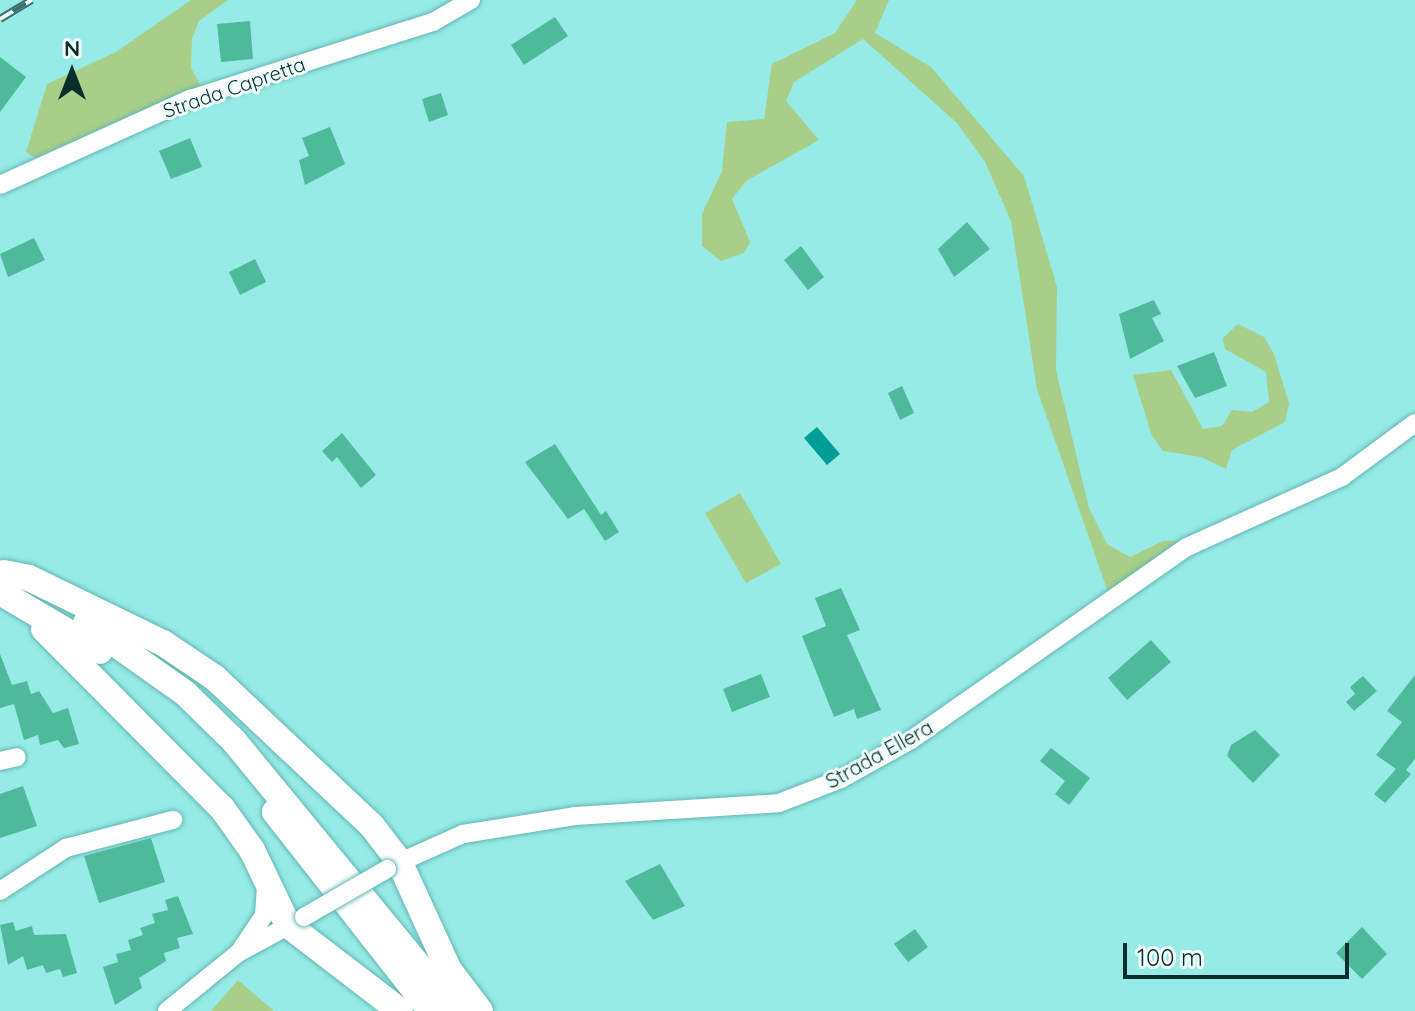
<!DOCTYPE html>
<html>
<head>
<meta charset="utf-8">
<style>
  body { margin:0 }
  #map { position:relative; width:1415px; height:1011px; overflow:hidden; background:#97ebe7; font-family:Quicksand,sans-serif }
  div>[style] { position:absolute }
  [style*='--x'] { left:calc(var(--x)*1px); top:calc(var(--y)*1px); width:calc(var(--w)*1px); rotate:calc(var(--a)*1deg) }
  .green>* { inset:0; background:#a8cf88 }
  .water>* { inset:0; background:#009d99 }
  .building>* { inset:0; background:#4fb99b }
  .roads { filter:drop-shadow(0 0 2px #62b6b2) drop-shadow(0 0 2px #62b6b2) }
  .minor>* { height:18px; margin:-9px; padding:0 9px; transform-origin:9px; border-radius:9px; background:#fff }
  .highway>* { height:26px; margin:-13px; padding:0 13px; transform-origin:13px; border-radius:13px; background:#fff }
  .rail>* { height:8px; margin-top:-4px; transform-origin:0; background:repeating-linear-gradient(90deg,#effefd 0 15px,#3a706e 0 30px); box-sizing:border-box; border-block:2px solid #3a706e }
  .bridges { filter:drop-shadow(0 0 2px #62b6b2) drop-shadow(0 0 2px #62b6b2) }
  .minor-bridge>* { height:18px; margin:-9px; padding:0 9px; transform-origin:9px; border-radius:9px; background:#fff }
  span { translate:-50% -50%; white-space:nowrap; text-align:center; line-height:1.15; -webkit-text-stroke:6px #effefd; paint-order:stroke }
  .street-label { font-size:20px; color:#082d2c }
  .north { position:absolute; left:32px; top:32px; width:80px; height:80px; -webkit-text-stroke:6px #effefd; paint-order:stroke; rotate:0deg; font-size:22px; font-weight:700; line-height:32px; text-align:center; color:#082d2c }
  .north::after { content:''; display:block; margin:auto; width:28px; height:36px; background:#082d2c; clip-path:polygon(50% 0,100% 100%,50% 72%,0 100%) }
  .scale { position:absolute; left:1123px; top:943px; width:226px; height:36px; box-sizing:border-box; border:4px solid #082d2c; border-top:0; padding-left:10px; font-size:24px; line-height:28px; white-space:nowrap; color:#082d2c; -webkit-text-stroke:6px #effefd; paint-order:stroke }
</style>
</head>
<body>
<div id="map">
  <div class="green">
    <div style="clip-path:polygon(191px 0,228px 0,199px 21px,192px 39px,191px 68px,201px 86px,35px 158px,26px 152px,47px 84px,116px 52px)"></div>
    <div style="clip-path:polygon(857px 0,889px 0,875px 33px,931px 67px,1024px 176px,1057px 287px,1056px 370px,1089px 508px,1107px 544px,1130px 557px,1163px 541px,1185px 541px,1108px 592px,1037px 389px,1011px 221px,985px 162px,957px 123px,863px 39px,794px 82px,786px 101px,819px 140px,746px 181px,732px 199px,750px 242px,744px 253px,721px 261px,702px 246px,702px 214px,722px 171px,727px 122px,764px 119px,772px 64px,835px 33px)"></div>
    <div style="clip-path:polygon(1238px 324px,1264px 337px,1274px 354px,1289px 403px,1285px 422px,1232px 450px,1226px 469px,1201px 457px,1163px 451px,1152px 436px,1133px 375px,1171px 370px,1203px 429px,1222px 426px,1232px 410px,1252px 412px,1269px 402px,1266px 372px,1225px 349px,1223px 338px)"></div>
    <div style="clip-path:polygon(740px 493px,781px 564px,746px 583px,705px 513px)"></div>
    <div style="clip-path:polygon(238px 980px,274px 1011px,211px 1011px)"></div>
  </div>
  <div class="water">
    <div style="clip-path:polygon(817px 427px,840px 454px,827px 465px,804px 438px)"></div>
  </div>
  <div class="building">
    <div style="clip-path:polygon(555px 17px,568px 36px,524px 65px,511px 45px)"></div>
    <div style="clip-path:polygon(250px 21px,253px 59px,221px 62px,217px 24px)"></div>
    <div style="clip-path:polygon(0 57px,26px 77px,0 112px)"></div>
    <div style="clip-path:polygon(441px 93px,448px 115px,429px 122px,422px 99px)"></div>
    <div style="clip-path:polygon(330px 127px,345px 164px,305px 185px,299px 160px,309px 156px,302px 138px)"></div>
    <div style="clip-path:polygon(190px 138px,202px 167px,171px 179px,159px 151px)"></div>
    <div style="clip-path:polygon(967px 222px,990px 249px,954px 277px,938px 249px)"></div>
    <div style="clip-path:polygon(34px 238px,45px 260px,8px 277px,0 254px)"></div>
    <div style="clip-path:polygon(801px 246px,824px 277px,808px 290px,784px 260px)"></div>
    <div style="clip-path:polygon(255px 259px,266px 282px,240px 295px,229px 272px)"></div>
    <div style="clip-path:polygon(1154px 300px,1161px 314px,1152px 318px,1164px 341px,1130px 359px,1119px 314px)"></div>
    <div style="clip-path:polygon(1214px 352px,1227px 386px,1195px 398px,1177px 366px)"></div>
    <div style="clip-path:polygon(902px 386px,914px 413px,900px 420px,888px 393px)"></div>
    <div style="clip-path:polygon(342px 433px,376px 475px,361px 488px,337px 457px,332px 462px,322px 451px)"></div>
    <div style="clip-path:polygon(555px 444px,601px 515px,606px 511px,619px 532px,605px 541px,584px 509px,568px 519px,525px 462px)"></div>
    <div style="clip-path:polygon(841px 588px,860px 630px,847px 635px,881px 710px,857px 719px,854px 709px,834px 717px,802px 636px,826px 626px,815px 598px)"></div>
    <div style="clip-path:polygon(1151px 640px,1171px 662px,1127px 700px,1108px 678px)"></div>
    <div style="clip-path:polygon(0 654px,12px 685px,27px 681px,31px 694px,39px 691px,53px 713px,68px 708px,79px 744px,64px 748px,58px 740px,40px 745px,38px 735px,24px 740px,14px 704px,0 708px)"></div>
    <div style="clip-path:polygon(761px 674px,770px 697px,732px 712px,723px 689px)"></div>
    <div style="clip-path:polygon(1415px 675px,1415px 759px,1406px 770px,1411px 774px,1385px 803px,1374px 794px,1396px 769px,1376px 755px,1402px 722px,1387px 711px)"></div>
    <div style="clip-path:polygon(1363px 676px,1377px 691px,1354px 711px,1346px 702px,1355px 694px,1350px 687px)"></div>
    <div style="clip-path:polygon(1255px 730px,1280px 755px,1253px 783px,1227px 756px,1231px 745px)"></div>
    <div style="clip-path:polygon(1051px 748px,1090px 778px,1069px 805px,1055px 794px,1065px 781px,1040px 761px)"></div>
    <div style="clip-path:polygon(23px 786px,37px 826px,0 838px,0 794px)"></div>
    <div style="clip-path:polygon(151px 838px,165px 882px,99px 903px,84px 856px)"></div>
    <div style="clip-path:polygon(660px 864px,685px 906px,653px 920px,625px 881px)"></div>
    <div style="clip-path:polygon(178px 896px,193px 934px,177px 938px,180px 948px,164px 953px,166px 961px,139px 978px,142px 988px,115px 1005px,103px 967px,118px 962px,116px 954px,131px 950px,128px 940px,143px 935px,140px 928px,155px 923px,152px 914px,168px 910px,165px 900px)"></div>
    <div style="clip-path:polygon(13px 922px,16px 931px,32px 926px,34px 935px,66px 934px,77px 973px,63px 977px,60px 969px,46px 973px,43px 965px,27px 970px,23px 956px,8px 965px,0 925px)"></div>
    <div style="clip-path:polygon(1362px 927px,1387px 954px,1362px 979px,1336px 953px)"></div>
    <div style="clip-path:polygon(915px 929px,928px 947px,908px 962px,894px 944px)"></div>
  </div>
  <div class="roads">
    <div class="minor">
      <div style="--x:0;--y:185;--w:209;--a:-24.4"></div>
      <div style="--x:190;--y:99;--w:255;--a:-17.6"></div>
      <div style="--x:433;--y:22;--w:44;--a:-30.1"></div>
      <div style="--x:0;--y:761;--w:17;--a:-13"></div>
      <div style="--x:389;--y:867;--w:81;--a:-24"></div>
      <div style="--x:463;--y:834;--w:113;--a:-9.1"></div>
      <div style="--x:575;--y:816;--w:204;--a:-3.6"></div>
      <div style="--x:779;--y:803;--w:66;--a:-21.2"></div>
      <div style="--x:841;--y:779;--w:80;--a:-29.1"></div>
      <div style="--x:911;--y:740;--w:337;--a:-35"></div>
      <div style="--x:1187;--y:547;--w:170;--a:-24.3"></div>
      <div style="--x:1342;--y:477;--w:91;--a:-36.5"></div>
      <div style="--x:0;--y:891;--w:79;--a:-33.1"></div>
      <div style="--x:66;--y:848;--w:111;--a:-14.7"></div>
      <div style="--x:242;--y:948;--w:40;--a:-56"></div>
      <div style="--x:264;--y:915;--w:31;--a:-86"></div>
      <div style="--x:167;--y:1011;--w:92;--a:-39.2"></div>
      <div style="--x:238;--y:953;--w:69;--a:-28.4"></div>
    </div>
    <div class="highway">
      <div style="--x:4;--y:573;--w:25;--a:11"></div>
      <div style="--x:29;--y:578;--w:149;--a:25.9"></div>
      <div style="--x:163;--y:643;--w:63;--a:33.9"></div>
      <div style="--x:215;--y:678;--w:216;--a:43.3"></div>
      <div style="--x:372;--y:826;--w:44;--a:52.4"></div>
      <div style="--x:399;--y:861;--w:120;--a:65.4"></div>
      <div style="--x:449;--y:970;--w:51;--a:52.9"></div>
      <div style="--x:0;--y:592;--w:116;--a:30.5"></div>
      <div style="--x:86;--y:623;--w:121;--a:35.3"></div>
      <div style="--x:185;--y:693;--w:69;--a:44.4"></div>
      <div style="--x:234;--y:741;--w:350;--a:50.6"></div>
      <div style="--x:44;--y:629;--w:252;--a:45.2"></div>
      <div style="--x:222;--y:808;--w:52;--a:54.5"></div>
      <div style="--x:252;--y:850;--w:83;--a:64.4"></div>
      <div style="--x:288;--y:925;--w:141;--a:37.5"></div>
      <div style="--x:275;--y:812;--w:253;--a:51.9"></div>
    </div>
  </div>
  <div class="rail">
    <div style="--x:0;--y:19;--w:37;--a:-31"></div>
  </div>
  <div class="bridges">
    <div class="minor-bridge">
      <div style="--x:304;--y:917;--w:96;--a:-30"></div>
    </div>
  </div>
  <div class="street-label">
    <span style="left:234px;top:87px;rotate:-19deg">Strada Capretta</span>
    <span style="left:879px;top:754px;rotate:-29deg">Strada Ellera</span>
  </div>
  <div class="north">N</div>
  <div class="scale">100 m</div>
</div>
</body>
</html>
